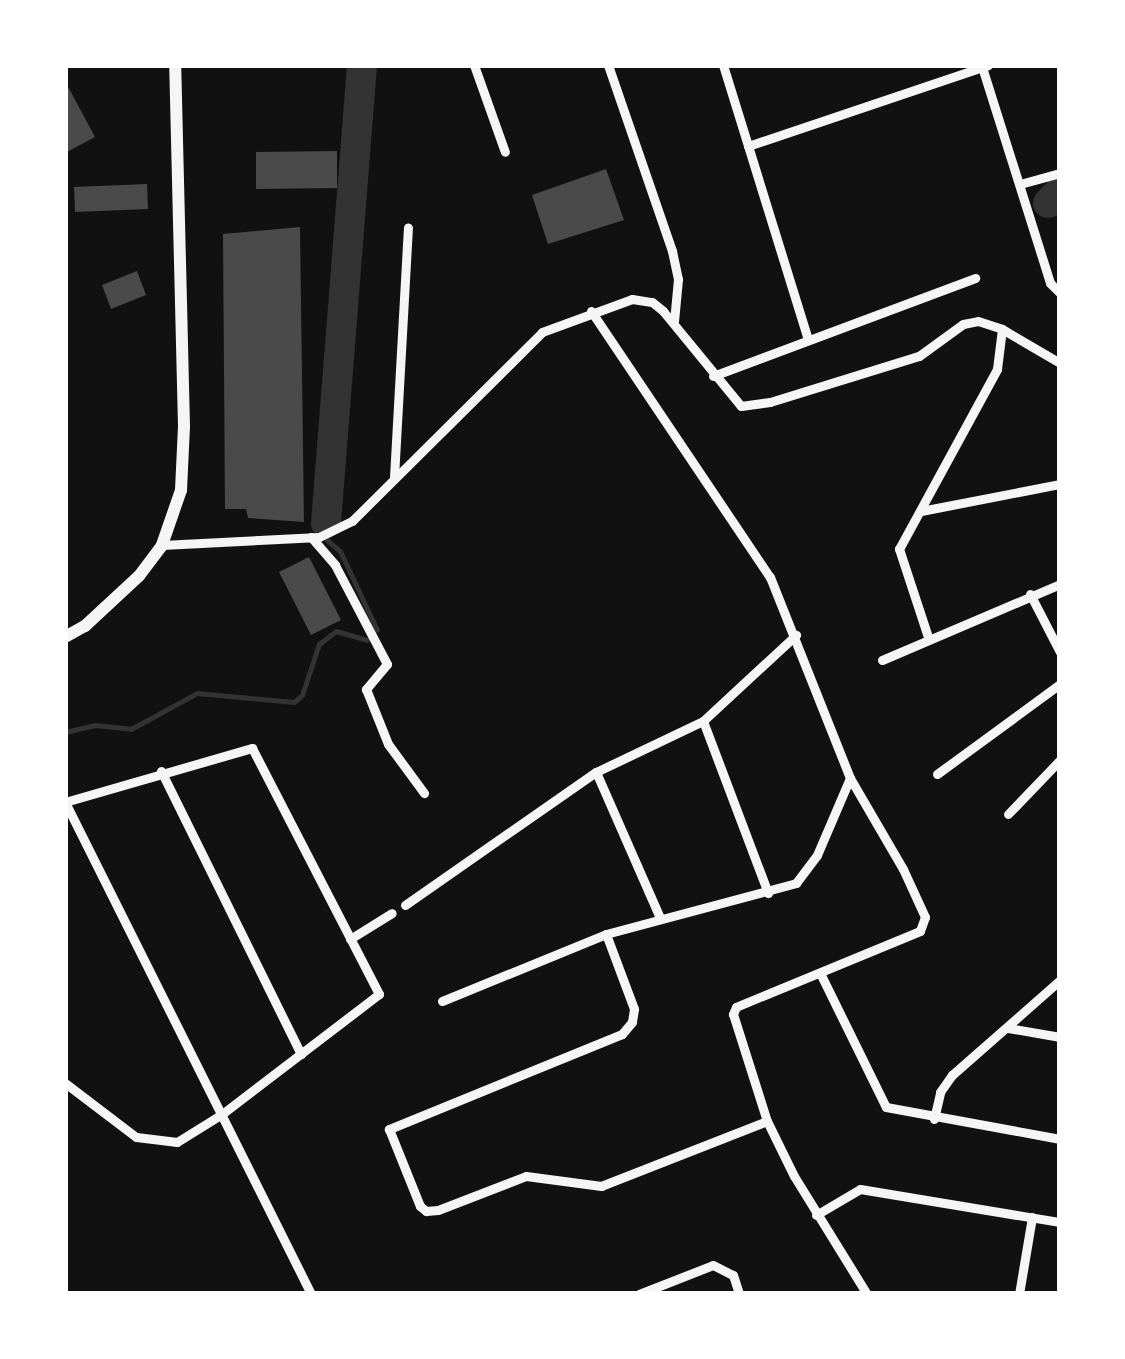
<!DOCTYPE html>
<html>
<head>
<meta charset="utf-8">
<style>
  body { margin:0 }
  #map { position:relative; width:1125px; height:1359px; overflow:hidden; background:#111; font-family:"Varela Round",sans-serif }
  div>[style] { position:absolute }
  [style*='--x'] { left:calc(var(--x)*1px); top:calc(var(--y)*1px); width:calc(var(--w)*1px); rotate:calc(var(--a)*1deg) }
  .stream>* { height:5px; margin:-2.5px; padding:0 2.5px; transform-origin:2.5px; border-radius:2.5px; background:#333 }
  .river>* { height:30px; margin:-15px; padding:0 15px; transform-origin:15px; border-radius:15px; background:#333 }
  .building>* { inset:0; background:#4a4a4a }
  .minor>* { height:9px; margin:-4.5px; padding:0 4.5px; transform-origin:4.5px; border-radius:4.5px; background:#f5f5f5 }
  .secondary>* { height:12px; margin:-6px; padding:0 6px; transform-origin:6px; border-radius:6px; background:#f5f5f5 }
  span { translate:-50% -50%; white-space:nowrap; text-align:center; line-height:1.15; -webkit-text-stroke:9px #fff; paint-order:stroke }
  .frame { position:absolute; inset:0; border:68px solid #fff; pointer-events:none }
</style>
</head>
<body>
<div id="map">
  <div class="stream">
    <div style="--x:326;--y:539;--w:18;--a:41"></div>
    <div style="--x:340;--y:551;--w:87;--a:64.9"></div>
    <div style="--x:65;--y:732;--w:31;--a:-13"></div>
    <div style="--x:95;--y:725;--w:36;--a:6"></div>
    <div style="--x:131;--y:729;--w:75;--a:-28.6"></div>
    <div style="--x:197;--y:693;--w:97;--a:5.3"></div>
    <div style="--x:294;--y:702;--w:11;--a:-41"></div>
    <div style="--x:302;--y:695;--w:54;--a:-71.6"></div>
    <div style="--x:319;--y:644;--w:21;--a:-37"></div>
    <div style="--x:336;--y:631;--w:32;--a:16"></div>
  </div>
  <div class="river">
    <div style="--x:1048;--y:203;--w:17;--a:-45"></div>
    <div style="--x:326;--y:523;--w:459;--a:-85.5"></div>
  </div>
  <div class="building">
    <div style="clip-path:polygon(65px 81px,95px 137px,65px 153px)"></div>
    <div style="clip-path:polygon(337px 151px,337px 188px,256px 189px,256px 152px)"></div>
    <div style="clip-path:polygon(606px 169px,624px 220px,548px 244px,532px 195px)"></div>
    <div style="clip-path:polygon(147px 184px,148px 209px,75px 212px,74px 187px)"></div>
    <div style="clip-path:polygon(300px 227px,304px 522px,248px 518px,246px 509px,225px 509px,223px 234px)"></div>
    <div style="clip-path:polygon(137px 271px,146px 295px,111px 309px,102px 285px)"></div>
    <div style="clip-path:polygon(309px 557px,341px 620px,311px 635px,279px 572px)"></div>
  </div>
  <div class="minor">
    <div style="--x:474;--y:65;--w:92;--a:70.4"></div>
    <div style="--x:608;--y:65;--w:197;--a:71"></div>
    <div style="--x:672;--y:251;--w:29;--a:78"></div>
    <div style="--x:678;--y:279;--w:42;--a:95.4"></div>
    <div style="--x:723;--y:65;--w:287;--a:72.8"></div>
    <div style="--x:982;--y:67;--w:226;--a:72.5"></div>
    <div style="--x:1050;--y:283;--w:14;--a:45"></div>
    <div style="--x:748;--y:146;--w:253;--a:-18.6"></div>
    <div style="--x:1020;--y:184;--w:41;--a:-15.4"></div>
    <div style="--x:591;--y:311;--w:321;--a:56.1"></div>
    <div style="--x:770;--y:577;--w:216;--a:68.3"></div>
    <div style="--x:850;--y:778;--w:105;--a:59.8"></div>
    <div style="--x:903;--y:869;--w:53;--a:65.4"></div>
    <div style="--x:925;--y:917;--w:15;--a:110"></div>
    <div style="--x:920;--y:931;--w:199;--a:157.6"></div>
    <div style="--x:736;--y:1007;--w:8;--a:113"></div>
    <div style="--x:733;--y:1014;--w:112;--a:72.4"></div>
    <div style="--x:767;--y:1121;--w:61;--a:63.9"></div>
    <div style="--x:794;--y:1176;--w:139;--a:58.3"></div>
    <div style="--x:713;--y:376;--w:280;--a:-20.5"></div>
    <div style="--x:394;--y:477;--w:250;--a:-86.8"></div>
    <div style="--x:921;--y:511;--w:142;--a:-11"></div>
    <div style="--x:311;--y:537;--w:37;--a:49"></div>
    <div style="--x:335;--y:565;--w:112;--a:62.3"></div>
    <div style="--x:387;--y:664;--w:33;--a:130"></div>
    <div style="--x:366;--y:689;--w:59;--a:68.2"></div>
    <div style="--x:388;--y:744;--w:61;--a:53.7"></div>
    <div style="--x:162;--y:545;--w:157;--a:-2.9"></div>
    <div style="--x:319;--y:537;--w:37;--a:-26"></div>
    <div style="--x:352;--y:521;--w:268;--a:-44.8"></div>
    <div style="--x:542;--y:332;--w:96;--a:-20.1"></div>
    <div style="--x:632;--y:299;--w:20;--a:9"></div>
    <div style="--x:652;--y:302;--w:14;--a:39"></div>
    <div style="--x:663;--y:311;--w:123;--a:50.6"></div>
    <div style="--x:741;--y:406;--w:29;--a:-8"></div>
    <div style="--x:770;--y:402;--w:156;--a:-17.2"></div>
    <div style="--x:919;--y:356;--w:54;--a:-36"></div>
    <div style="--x:963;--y:324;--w:15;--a:-11"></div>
    <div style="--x:978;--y:321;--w:25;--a:18"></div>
    <div style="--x:1002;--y:329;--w:67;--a:30.4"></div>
    <div style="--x:1030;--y:594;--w:65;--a:62.7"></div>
    <div style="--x:928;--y:637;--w:93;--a:-108.2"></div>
    <div style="--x:899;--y:549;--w:205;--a:-61.4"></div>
    <div style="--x:997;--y:369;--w:40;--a:-82.9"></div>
    <div style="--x:882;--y:660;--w:194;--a:-23.1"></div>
    <div style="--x:703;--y:721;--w:184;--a:69.3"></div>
    <div style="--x:161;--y:771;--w:316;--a:63.7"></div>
    <div style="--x:596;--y:772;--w:159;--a:66.3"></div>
    <div style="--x:937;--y:774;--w:152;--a:-36.2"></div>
    <div style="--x:65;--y:802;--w:195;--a:-16.1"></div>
    <div style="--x:252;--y:748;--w:277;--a:62.7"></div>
    <div style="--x:379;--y:994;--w:198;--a:142.6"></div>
    <div style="--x:222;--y:1114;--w:53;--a:148.1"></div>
    <div style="--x:177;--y:1142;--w:41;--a:-173"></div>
    <div style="--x:136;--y:1137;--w:89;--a:-142.7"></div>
    <div style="--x:65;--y:802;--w:550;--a:63.43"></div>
    <div style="--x:1008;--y:814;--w:75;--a:-46.1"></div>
    <div style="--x:405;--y:905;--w:233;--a:-34.9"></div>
    <div style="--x:596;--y:772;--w:119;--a:-25.5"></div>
    <div style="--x:703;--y:721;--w:127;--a:-42.8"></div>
    <div style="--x:606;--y:934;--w:80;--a:69.5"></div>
    <div style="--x:634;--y:1009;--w:13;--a:99"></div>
    <div style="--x:632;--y:1022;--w:16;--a:130"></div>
    <div style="--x:622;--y:1034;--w:252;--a:157.8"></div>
    <div style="--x:389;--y:1129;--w:83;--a:68.1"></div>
    <div style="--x:420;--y:1206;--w:8;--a:40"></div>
    <div style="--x:426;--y:1211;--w:12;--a:-5"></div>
    <div style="--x:438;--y:1210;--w:94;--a:-21.1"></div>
    <div style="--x:526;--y:1176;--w:76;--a:7.6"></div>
    <div style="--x:601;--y:1186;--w:178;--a:-21.4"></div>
    <div style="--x:350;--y:939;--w:49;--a:-31.8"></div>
    <div style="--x:821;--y:975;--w:147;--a:63.8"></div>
    <div style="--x:886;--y:1107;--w:177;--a:10.4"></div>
    <div style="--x:442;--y:1001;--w:177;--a:-22.2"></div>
    <div style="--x:606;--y:934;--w:197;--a:-15"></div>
    <div style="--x:796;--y:883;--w:35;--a:-53"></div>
    <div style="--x:817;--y:855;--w:84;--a:-66.8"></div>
    <div style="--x:1008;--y:1028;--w:53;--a:9.8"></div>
    <div style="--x:934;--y:1119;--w:28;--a:-77"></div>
    <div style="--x:940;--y:1092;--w:21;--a:-55"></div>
    <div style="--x:952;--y:1075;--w:144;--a:-41.3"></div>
    <div style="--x:816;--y:1215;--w:51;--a:-30.6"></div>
    <div style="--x:860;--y:1189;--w:203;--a:9.4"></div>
    <div style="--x:639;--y:1294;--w:79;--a:-21.4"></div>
    <div style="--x:713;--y:1265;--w:22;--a:27"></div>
    <div style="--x:733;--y:1275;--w:20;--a:72"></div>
    <div style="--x:1019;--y:1294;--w:78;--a:-80.4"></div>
  </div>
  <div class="secondary">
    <div style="--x:65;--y:637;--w:23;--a:-29"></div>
    <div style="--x:85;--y:626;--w:74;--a:-42.8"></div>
    <div style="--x:139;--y:576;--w:39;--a:-53"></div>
    <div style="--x:162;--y:545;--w:58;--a:-70.9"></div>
    <div style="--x:181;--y:490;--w:64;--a:-87.3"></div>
    <div style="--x:184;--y:426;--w:361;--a:-91.4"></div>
  </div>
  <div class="frame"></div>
</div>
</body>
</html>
